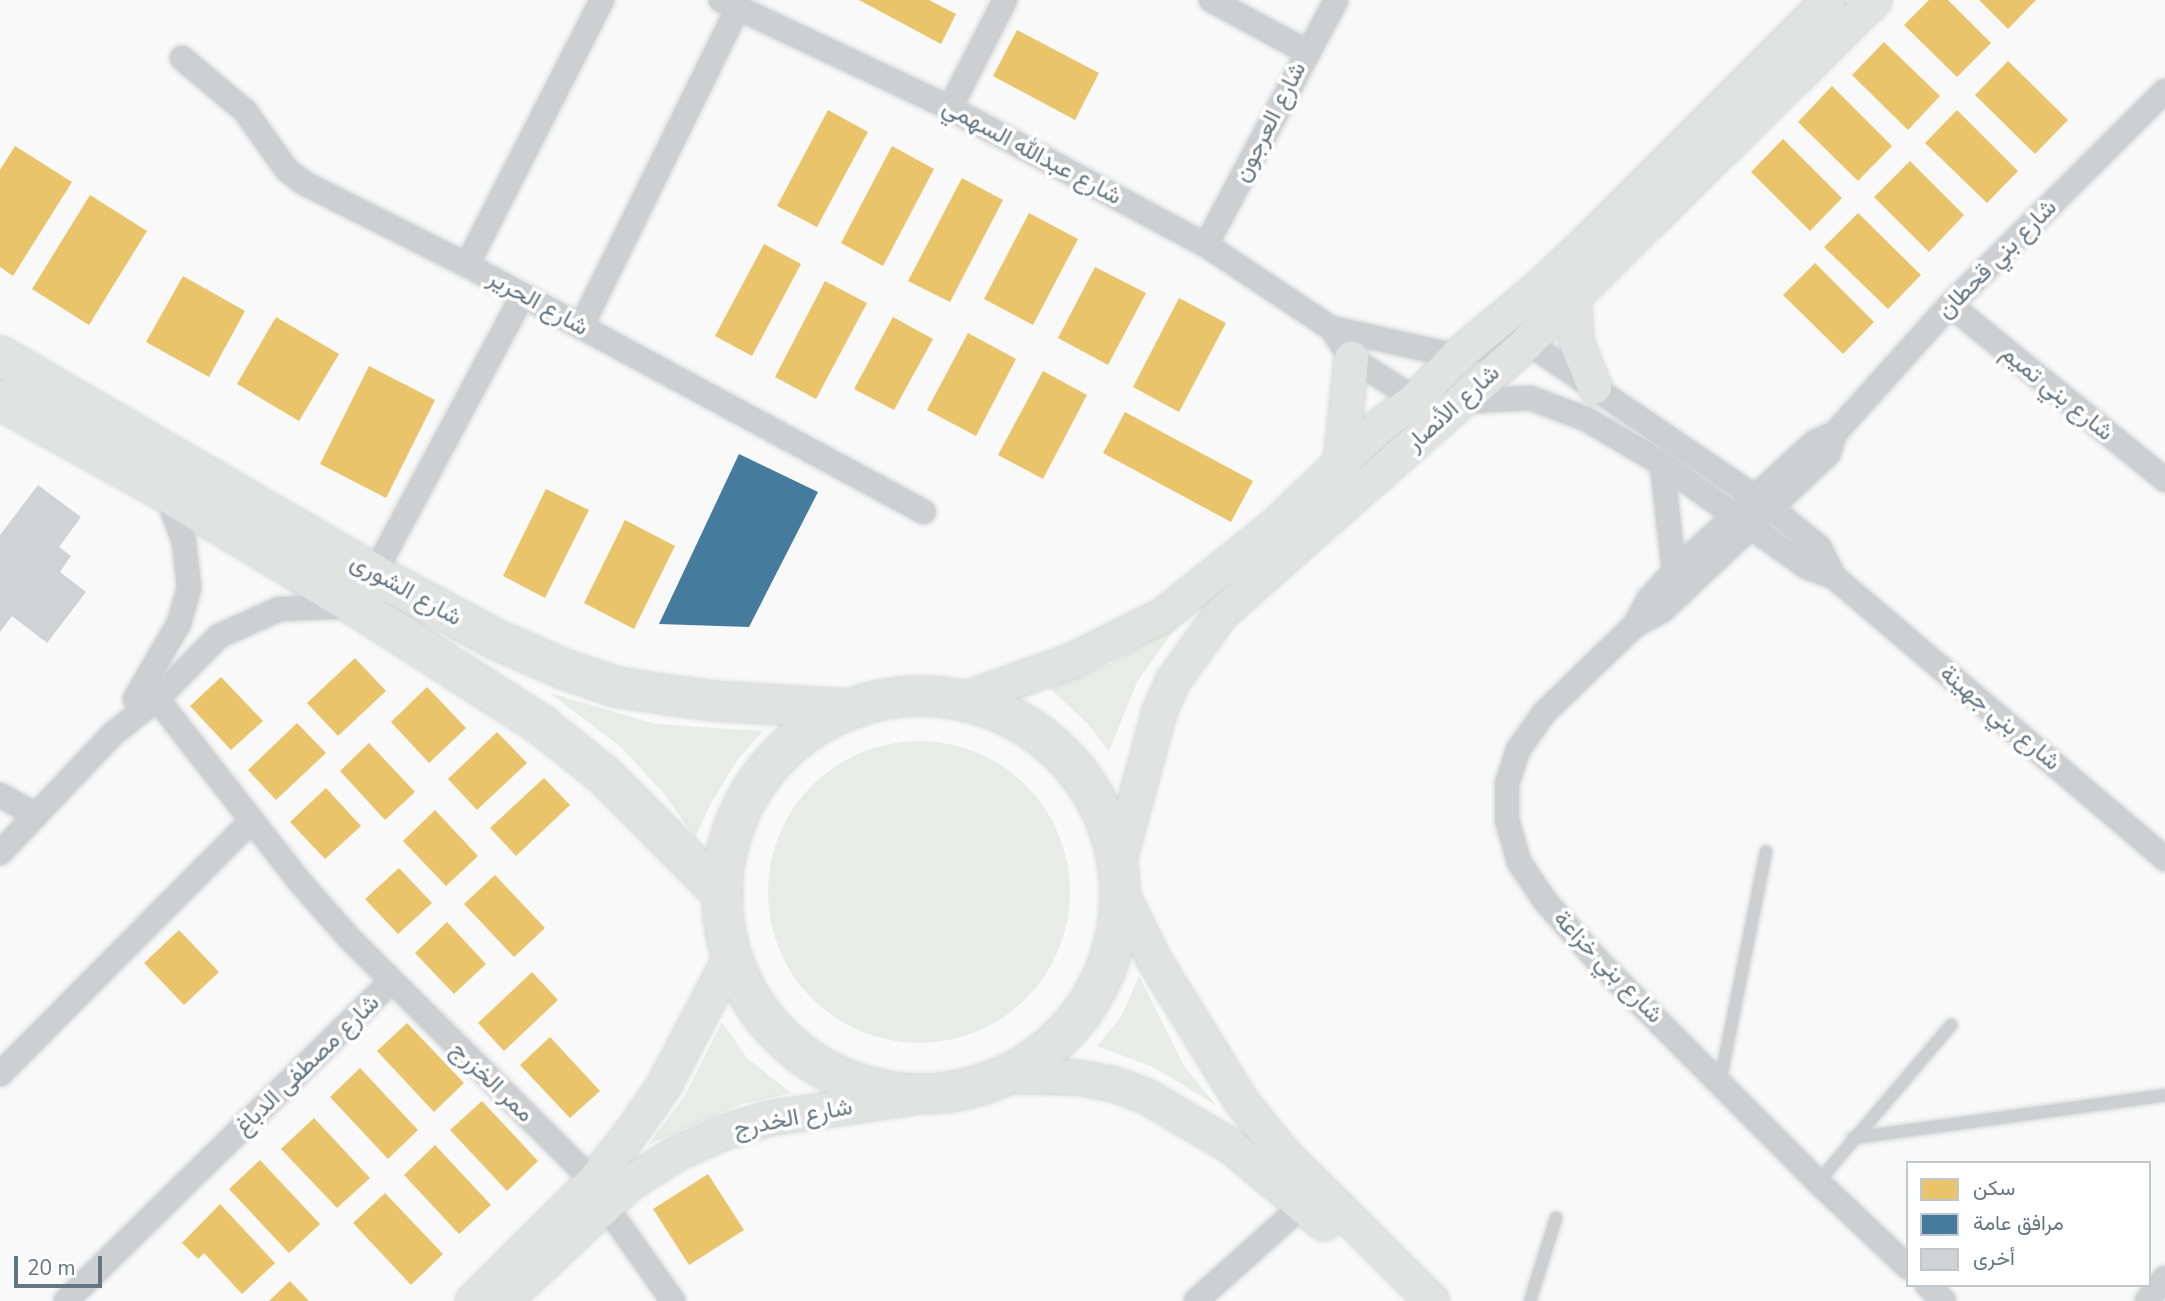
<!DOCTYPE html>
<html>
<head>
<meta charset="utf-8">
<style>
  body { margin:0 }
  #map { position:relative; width:2165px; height:1301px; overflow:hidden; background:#f9f9f9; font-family:"Nunito Sans",Vazirmatn,sans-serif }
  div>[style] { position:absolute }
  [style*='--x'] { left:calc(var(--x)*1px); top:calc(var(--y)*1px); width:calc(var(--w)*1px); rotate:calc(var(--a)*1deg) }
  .green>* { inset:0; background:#e8ebe6 }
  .round { border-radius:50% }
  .homes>* { inset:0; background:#e9c46a }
  .public>* { inset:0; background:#457b9d }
  .building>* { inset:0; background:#d0d2d3 }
  .roads { filter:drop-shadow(0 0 2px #d5d6d7) drop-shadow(0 0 2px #d5d6d7) }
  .lane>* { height:12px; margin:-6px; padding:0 6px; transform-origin:6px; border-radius:6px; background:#cecfd0 }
  .street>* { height:24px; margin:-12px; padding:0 12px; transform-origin:12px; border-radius:12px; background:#cecfd0 }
  .secondary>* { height:33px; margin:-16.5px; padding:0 16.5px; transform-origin:16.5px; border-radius:16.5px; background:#e1e2e2 }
  .primary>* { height:38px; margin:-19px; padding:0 19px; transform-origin:19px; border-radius:19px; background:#e1e2e2 }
  .primary>.ring { margin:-19px; padding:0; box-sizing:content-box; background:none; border:38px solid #e1e2e2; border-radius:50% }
  span { translate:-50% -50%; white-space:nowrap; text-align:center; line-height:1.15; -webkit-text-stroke:7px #fff; paint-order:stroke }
  .street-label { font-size:24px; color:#657683 }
  .legend { position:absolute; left:1906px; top:1161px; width:245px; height:126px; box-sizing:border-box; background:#fff; border:2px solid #c1c8cd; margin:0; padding:9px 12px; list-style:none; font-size:21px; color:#657683 }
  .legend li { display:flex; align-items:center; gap:14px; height:35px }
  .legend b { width:35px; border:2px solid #c1c8cd }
  .scale { position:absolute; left:14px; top:1256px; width:88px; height:32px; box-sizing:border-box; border:4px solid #657683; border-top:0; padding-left:9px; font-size:21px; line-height:24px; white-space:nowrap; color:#657683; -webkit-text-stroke:5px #fff; paint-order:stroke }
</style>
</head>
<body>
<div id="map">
  <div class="green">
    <div style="clip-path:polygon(1178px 624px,1137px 682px,1109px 751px,1086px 722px,1049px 688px,1109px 664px)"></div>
    <div style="clip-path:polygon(550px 693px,655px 724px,763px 731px,738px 759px,711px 803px,695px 838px,665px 795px,622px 748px)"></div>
    <div class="round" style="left:768px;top:741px;width:302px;height:302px"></div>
    <div style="clip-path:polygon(1139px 976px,1184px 1066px,1216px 1105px,1155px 1068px,1097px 1046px,1121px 1017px)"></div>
    <div style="clip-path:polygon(722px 1022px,747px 1058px,791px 1093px,741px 1104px,648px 1145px,684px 1097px)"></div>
  </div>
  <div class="homes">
    <div style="clip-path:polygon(859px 0,929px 0,956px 14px,941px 44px)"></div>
    <div style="clip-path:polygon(1929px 0,1948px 0,1991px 43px,1957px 77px,1904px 25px)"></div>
    <div style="clip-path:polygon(1979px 0,2036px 0,2008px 29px)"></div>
    <div style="clip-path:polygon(1017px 30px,1099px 73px,1075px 120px,993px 76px)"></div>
    <div style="clip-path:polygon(1884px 42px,1940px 96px,1908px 130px,1852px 75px)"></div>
    <div style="clip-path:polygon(2008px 61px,2068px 120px,2035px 154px,1975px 95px)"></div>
    <div style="clip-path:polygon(1832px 86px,1892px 146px,1858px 181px,1798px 122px)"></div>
    <div style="clip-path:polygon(828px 110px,868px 132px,817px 227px,777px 206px)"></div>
    <div style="clip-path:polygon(1957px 110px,2018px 171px,1987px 203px,1925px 143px)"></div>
    <div style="clip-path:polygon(1783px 139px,1842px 198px,1810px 231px,1751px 172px)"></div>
    <div style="clip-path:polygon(15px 146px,72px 182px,13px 276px,0 267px,0 170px)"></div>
    <div style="clip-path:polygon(892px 146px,934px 169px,883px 266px,841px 243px)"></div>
    <div style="clip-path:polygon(1910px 161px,1964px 215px,1929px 252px,1874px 197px)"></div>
    <div style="clip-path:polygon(962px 178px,1003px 200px,950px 302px,908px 281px)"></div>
    <div style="clip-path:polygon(90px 195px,147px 231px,89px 325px,32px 289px)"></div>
    <div style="clip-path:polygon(1029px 213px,1078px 239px,1033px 325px,984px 299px)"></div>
    <div style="clip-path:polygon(1858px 213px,1921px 275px,1888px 309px,1824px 247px)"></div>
    <div style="clip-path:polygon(764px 244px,801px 264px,752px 356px,715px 336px)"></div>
    <div style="clip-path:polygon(1815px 263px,1874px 322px,1843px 354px,1783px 295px)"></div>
    <div style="clip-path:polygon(1095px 267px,1146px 293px,1108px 365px,1058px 338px)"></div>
    <div style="clip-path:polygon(183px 276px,245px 311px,209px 377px,146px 342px)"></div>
    <div style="clip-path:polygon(825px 281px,867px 303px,816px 399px,775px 377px)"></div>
    <div style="clip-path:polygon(1179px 298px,1226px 323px,1179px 412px,1133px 387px)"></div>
    <div style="clip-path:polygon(276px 317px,339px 354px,299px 421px,237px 384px)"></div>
    <div style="clip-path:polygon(893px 317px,933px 339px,894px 410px,854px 389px)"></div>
    <div style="clip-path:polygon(968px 333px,1016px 359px,976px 436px,927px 410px)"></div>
    <div style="clip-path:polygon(369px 366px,435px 400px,386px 498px,320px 464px)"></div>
    <div style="clip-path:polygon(1043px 371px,1087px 395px,1043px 479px,998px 455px)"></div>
    <div style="clip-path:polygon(1125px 412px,1253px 481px,1231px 522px,1103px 453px)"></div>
    <div style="clip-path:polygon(546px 489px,589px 510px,545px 598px,503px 576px)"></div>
    <div style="clip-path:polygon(625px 520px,675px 546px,634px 629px,584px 603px)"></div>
    <div style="clip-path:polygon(355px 658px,386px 691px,338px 736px,307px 703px)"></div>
    <div style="clip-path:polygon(221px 677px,263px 721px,231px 750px,190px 706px)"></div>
    <div style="clip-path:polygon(427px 687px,466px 728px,429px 763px,391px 722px)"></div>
    <div style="clip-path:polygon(297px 723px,326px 753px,276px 800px,248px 770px)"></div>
    <div style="clip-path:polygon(497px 732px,527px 763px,477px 810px,448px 779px)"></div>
    <div style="clip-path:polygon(369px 743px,415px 792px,385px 820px,340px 771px)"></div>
    <div style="clip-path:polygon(544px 778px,570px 805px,516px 856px,490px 828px)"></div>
    <div style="clip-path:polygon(326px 788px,361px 826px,325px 859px,290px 822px)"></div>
    <div style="clip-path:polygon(435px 810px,478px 856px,446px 886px,403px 841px)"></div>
    <div style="clip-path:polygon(399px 868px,432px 903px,398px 934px,365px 899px)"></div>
    <div style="clip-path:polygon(495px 875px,545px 928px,514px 957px,464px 904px)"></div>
    <div style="clip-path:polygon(447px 922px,486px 964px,454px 994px,415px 953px)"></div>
    <div style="clip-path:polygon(179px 930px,219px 972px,184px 1005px,144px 963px)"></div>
    <div style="clip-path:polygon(532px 972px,558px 1000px,504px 1051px,478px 1023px)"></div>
    <div style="clip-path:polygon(407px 1023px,464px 1083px,434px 1112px,377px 1051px)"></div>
    <div style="clip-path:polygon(550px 1037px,600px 1091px,570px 1118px,520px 1065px)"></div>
    <div style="clip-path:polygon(360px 1068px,418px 1130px,388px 1159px,330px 1097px)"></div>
    <div style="clip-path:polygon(482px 1101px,538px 1161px,507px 1191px,450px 1130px)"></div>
    <div style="clip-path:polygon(314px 1118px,370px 1178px,337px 1208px,281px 1149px)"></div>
    <div style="clip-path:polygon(435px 1145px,491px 1205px,459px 1234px,404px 1175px)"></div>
    <div style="clip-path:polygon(260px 1160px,320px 1224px,289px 1253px,229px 1189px)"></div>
    <div style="clip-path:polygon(708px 1174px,744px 1230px,689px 1265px,653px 1209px)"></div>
    <div style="clip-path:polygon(385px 1193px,443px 1254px,411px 1285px,353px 1223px)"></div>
    <div style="clip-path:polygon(220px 1204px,275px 1263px,242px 1294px,204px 1253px,198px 1259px,182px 1243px)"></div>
    <div style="clip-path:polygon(290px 1281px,309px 1301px,269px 1301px)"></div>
  </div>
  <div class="public">
    <div style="clip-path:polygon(739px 454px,818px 492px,749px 627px,659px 624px)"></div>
  </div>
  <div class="building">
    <div style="clip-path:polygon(38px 485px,81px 517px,59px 547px,71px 556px,60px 572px,86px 592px,47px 643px,12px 616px,0 632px,0 535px)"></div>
  </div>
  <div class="roads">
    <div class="lane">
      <div style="--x:1720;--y:1082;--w:235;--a:-78.7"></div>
      <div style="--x:1853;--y:1138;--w:315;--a:-7.8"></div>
      <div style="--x:1818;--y:1182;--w:206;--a:-49.7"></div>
      <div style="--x:1530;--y:1301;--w:87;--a:-72.6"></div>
    </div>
    <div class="street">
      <div style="--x:721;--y:0;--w:253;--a:25.2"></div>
      <div style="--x:950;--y:108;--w:290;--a:28.2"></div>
      <div style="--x:1206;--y:245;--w:150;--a:33.6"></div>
      <div style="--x:1331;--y:328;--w:36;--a:56"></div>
      <div style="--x:1351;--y:358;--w:76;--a:32.6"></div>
      <div style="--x:1415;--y:399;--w:21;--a:11"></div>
      <div style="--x:1436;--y:403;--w:94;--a:-3"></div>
      <div style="--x:1530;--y:398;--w:60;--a:20.6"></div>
      <div style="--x:1586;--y:419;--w:88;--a:30.6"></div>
      <div style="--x:1662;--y:464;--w:178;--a:35.4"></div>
      <div style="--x:1807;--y:567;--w:29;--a:20"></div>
      <div style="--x:1834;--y:577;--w:435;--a:40.4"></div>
      <div style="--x:1211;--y:0;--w:109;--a:28.4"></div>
      <div style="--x:182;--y:58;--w:82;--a:40.1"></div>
      <div style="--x:245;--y:111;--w:72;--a:54.6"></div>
      <div style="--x:287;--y:170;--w:21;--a:37"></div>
      <div style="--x:304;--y:183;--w:182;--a:26.7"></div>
      <div style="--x:467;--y:265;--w:519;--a:28.39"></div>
      <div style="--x:950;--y:108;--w:121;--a:-63"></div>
      <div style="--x:1206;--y:245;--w:277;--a:-62"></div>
      <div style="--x:467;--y:265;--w:297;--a:-63"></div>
      <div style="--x:1950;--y:305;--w:277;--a:39.1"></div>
      <div style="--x:581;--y:327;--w:356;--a:-63.8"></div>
      <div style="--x:1331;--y:328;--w:128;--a:12.6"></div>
      <div style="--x:1456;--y:356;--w:38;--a:-18"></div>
      <div style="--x:1492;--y:344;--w:35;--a:-3"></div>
      <div style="--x:1527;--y:342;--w:294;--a:34.2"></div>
      <div style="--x:1770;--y:507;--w:63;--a:39.2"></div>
      <div style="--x:1819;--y:547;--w:34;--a:63"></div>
      <div style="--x:1835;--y:433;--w:21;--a:107"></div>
      <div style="--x:1829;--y:453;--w:228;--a:136.6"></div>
      <div style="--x:1663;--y:610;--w:33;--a:151"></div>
      <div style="--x:1634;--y:626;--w:125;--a:136"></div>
      <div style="--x:1544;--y:713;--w:45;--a:125.1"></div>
      <div style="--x:1518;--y:750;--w:35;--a:108"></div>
      <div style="--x:1507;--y:783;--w:37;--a:90"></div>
      <div style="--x:1507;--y:820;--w:44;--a:74.1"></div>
      <div style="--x:1519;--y:862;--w:47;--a:56.3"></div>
      <div style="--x:1545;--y:901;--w:80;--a:48.5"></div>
      <div style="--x:1598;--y:961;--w:312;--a:45.1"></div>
      <div style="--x:1818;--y:1182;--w:124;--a:43.4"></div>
      <div style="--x:1662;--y:464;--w:108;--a:83.6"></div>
      <div style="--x:374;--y:574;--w:316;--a:-61.9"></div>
      <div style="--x:1634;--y:626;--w:31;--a:-61"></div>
      <div style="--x:1649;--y:599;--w:38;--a:-48"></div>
      <div style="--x:1674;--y:571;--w:191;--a:-42.5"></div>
      <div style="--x:1815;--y:442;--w:22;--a:-24"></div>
      <div style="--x:1835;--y:433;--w:172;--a:-48.1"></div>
      <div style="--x:1950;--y:305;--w:303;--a:-44.9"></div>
      <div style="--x:143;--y:685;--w:20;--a:45"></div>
      <div style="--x:157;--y:699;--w:232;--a:52"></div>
      <div style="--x:300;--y:882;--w:74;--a:48.8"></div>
      <div style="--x:349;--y:938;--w:344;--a:44.9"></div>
      <div style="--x:135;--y:699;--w:88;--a:-59.9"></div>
      <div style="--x:179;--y:623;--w:37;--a:-74"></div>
      <div style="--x:189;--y:587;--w:45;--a:-96.3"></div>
      <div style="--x:184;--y:542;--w:53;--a:-109.8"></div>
      <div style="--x:0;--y:795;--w:41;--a:29.1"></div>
      <div style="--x:0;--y:853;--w:166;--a:-46.5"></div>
      <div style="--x:114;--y:733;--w:55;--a:-38.3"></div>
      <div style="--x:157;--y:699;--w:88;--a:-45.5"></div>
      <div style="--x:219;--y:636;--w:66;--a:-24.2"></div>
      <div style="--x:279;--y:609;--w:76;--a:-2.3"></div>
      <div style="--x:0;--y:1074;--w:355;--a:-45.2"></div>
      <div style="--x:605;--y:1205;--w:118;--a:54.7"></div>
      <div style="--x:1927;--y:1285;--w:23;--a:43"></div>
      <div style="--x:66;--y:1301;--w:455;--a:-44.5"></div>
      <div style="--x:1196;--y:1301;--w:145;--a:-41.9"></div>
      <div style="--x:2147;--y:1301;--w:29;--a:-52"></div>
    </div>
    <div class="secondary">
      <div style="--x:1573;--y:295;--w:47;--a:86.3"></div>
      <div style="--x:1576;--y:342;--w:48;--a:67.8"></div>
      <div style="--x:1340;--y:463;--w:106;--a:-84"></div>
      <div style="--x:961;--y:700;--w:118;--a:-19.8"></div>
      <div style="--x:1072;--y:660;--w:103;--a:-26.6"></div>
      <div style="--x:1164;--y:614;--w:142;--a:-38.7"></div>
      <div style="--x:1275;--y:525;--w:145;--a:-43.6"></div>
      <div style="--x:1380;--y:425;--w:44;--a:-36.6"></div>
      <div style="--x:1415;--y:399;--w:59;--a:-46.4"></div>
      <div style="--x:1456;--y:356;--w:109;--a:-39.8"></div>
      <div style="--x:1540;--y:286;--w:61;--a:-43.7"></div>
      <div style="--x:1584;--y:244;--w:345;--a:-45"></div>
      <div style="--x:1117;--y:866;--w:161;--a:-74.8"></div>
      <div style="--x:1159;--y:711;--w:34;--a:-66"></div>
      <div style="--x:1173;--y:680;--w:81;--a:-54.5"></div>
      <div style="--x:1220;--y:614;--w:410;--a:-41.5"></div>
      <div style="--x:1527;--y:342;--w:487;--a:-44.6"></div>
      <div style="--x:1120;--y:891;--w:77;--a:63.8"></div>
      <div style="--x:1154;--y:960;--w:166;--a:58.3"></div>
      <div style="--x:1241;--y:1101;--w:65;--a:51.2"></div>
      <div style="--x:1282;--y:1152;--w:211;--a:44.8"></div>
      <div style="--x:1006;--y:1076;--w:70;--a:0.8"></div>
      <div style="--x:1076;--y:1077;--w:36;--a:10"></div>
      <div style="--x:1111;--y:1083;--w:37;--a:20"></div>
      <div style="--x:1146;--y:1096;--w:99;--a:30.5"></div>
      <div style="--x:1231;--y:1146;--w:120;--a:39.9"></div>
      <div style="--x:472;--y:1301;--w:170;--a:-44.8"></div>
      <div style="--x:593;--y:1181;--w:71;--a:-52.5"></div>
      <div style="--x:636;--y:1125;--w:50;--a:-55.7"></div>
      <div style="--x:664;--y:1084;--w:147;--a:-62.4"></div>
      <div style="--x:503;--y:1301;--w:173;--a:-43.1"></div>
      <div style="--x:629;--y:1183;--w:58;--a:-32.3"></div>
      <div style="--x:678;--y:1152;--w:49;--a:-24"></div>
      <div style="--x:723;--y:1132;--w:47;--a:-17.3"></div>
      <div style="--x:768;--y:1118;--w:166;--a:-8.3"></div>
    </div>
    <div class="primary">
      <div style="--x:0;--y:356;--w:433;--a:30.2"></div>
      <div style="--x:374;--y:574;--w:137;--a:28.2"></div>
      <div style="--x:495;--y:639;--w:72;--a:23.7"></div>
      <div style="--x:561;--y:668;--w:58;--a:19.1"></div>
      <div style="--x:616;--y:687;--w:54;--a:8.6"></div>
      <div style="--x:669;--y:695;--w:45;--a:7.6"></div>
      <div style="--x:714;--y:701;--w:136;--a:3.4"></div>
      <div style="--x:0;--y:400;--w:190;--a:29"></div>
      <div style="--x:166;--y:492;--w:222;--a:31"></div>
      <div style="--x:356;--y:606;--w:219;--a:32.7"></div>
      <div style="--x:540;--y:724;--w:82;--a:38.6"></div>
      <div style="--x:604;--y:775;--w:169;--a:45.2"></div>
      <div class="ring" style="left:722px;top:696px;width:360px;height:360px"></div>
    </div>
  </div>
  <div class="street-label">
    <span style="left:1270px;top:122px;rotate:-63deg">شارع العرجون</span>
    <span style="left:1032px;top:152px;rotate:28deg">شارع عبدالله السهمي</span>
    <span style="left:1997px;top:259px;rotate:-45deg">شارع بني قحطان</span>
    <span style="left:538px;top:303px;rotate:29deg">شارع الحرير</span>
    <span style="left:2057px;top:393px;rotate:39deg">شارع بني تميم</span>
    <span style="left:1453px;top:408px;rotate:-42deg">شارع الأنصار</span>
    <span style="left:406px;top:590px;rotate:29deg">شارع الشورى</span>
    <span style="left:2000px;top:718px;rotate:40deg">شارع بني جهينة</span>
    <span style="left:1608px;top:967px;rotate:46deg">شارع بني خزاعة</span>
    <span style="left:307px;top:1065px;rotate:-44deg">شارع مصطفى الدباغ</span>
    <span style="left:492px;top:1082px;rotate:44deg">ممر الخزرج</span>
    <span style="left:793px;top:1118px;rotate:-11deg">شارع الخدرج</span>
  </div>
  <ul class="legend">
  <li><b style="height:19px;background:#e9c46a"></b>سكن</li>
  <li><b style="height:19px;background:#457b9d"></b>مرافق عامة</li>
  <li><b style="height:19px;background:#d0d2d3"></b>أخرى</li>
  </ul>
  <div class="scale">20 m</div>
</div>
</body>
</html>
